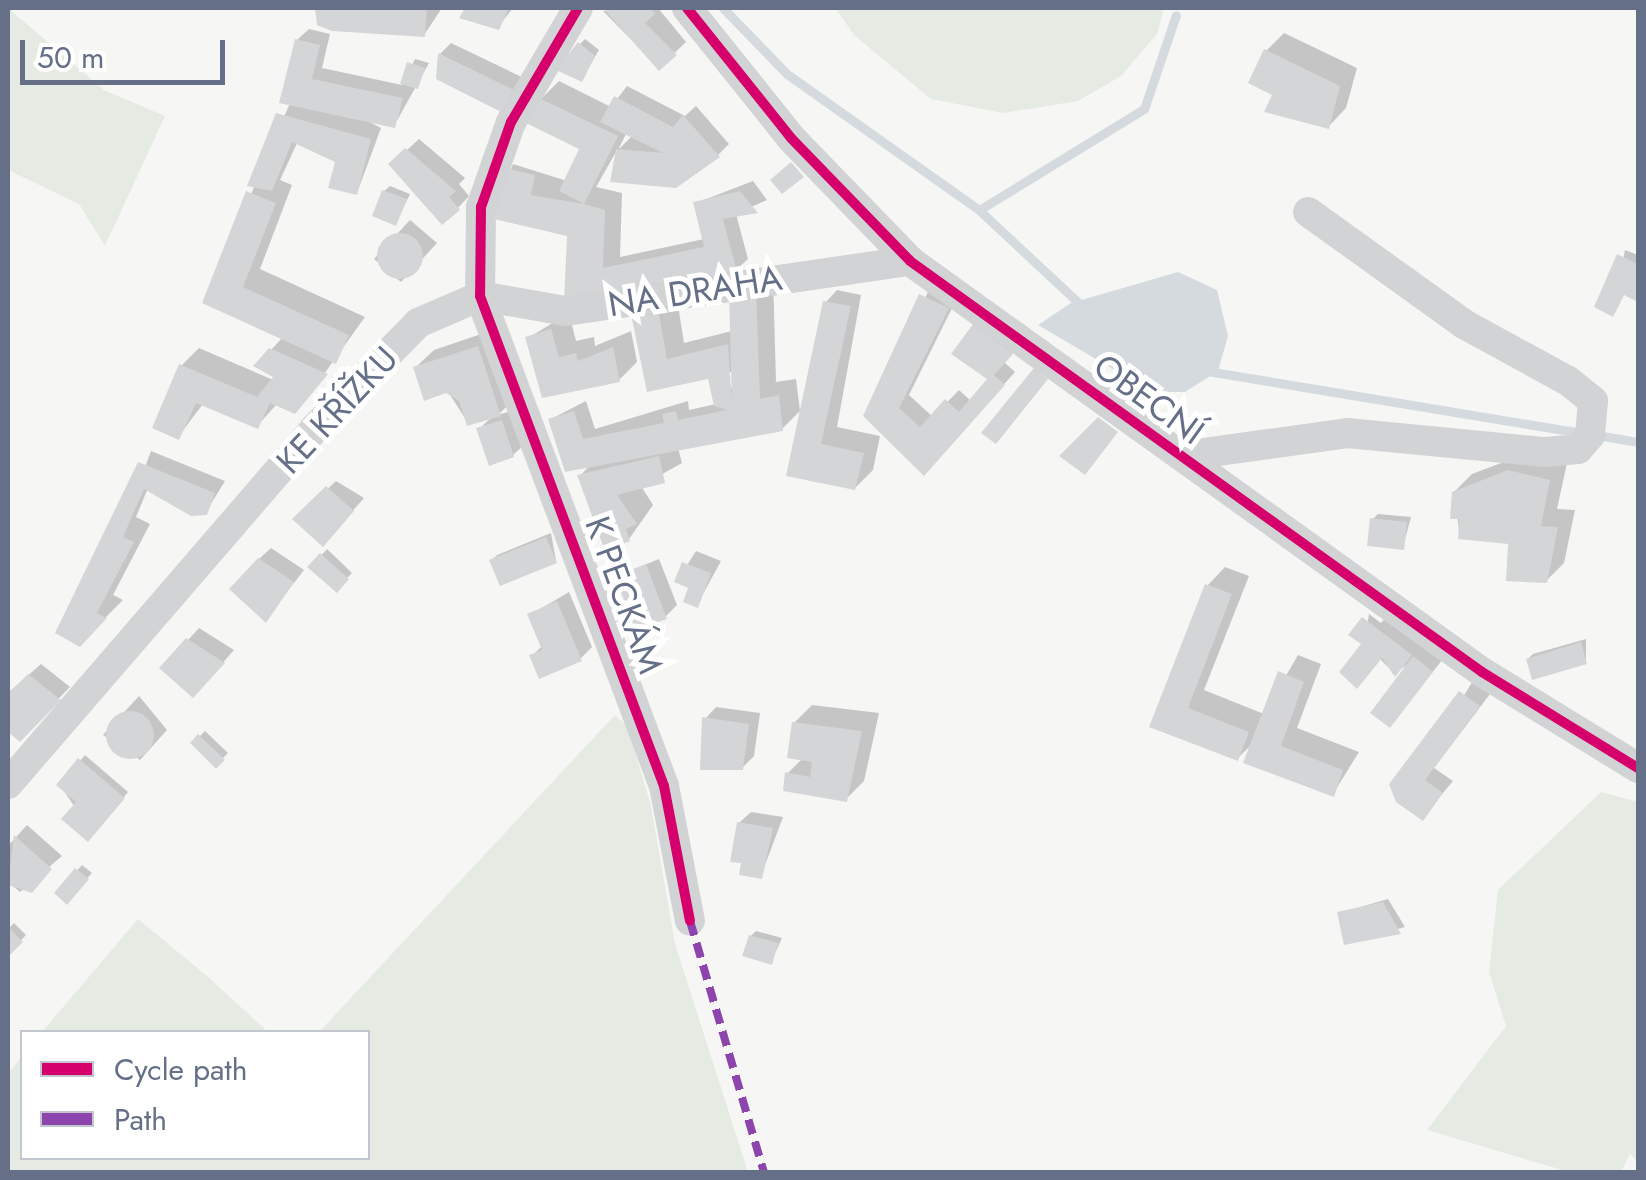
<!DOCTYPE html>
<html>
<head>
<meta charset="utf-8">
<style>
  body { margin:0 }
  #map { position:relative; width:1646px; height:1180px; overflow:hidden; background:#f6f7f5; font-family:Jost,sans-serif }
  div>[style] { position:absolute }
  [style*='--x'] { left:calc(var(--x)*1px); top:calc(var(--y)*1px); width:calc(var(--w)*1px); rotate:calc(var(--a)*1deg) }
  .green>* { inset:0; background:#e5eae3 }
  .water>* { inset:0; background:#d5dadf }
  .shadow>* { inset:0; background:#0003 }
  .stream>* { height:9px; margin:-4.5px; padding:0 4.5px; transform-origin:4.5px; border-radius:4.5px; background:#d5dadf }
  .building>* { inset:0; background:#d4d5d6 }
  .round { border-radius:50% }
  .minor>* { height:30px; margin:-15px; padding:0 15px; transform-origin:15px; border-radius:15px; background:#d2d3d4 }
  .quiet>* { height:8px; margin-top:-4px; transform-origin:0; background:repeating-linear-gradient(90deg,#8e44ad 0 15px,transparent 0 23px) }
  .cycleway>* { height:10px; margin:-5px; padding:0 5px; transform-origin:5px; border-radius:5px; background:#d6006c }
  span { translate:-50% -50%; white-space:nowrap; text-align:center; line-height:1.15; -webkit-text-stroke:10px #fff; paint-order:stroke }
  .street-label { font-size:35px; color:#657088 }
  .frame { position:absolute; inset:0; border:10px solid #657088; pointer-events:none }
  .legend { position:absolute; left:20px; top:1030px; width:350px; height:130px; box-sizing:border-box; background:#fff; border:2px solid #c1c6cf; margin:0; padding:12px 18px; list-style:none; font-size:30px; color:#657088 }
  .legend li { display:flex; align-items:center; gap:20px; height:50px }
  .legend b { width:50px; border:2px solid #c1c6cf }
  .scale { position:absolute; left:20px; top:40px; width:205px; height:45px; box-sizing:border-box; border:5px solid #657088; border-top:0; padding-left:12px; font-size:30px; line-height:35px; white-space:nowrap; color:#657088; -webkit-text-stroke:8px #fff; paint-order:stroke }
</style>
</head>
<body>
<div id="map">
  <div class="green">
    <div style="clip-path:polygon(8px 8px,104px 90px,165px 116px,105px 246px,79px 204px,8px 170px)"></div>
    <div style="clip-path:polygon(835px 8px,1164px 8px,1157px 34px,1121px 76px,1078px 101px,1003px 113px,931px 99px,855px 36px)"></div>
    <div style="clip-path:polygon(615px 715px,628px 727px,651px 806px,675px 944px,748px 1172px,8px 1172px,8px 1074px,22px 1056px,22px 1158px,368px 1158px,368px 1032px,319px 1032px)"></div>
    <div style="clip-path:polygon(1601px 792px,1638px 802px,1638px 1161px,1630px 1154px,1621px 1172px,1569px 1172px,1427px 1130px,1506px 1026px,1489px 972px,1498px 890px)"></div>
    <div style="clip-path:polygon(138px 919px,207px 976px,268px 1032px,42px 1032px)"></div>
  </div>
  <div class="water">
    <div style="clip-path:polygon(1178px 272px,1217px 290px,1228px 336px,1218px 371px,1185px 392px,1152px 392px,1038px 325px,1071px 303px)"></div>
  </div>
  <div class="shadow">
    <div style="clip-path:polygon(318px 8px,442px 8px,424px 35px,320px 23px)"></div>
    <div style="clip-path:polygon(467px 8px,513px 8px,498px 27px,463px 17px)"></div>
    <div style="clip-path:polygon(658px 8px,686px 42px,659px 68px,603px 11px)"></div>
    <div style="clip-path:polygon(309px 29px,330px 34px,322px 68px,402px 85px,415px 59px,429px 63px,394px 126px,366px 120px,381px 128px,357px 193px,338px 161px,298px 141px,280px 180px,292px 185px,260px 269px,365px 317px,306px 399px,277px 404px,257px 426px,203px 404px,178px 437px,181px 366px,199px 348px,278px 382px,271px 350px,283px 337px,205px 302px,290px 103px,297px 40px)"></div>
    <div style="clip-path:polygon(1284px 33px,1357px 68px,1346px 108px,1329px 126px,1267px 110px,1275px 93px,1266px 51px)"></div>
    <div style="clip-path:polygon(585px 39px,599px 50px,582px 79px,580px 44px)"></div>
    <div style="clip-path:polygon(451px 43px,528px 80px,518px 100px,440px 54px)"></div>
    <div style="clip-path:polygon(evenodd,559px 81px,611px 107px,627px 86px,685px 116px,696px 106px,729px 144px,718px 155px,616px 152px,596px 187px,622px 193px,620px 257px,704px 239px,696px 203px,753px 181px,767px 200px,736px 214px,748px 259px,736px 270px,602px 296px,570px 234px,493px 216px,513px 164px,567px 181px,582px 148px,541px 99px,559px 81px,627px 132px,633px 135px,620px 148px,619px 148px,627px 132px)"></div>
    <div style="clip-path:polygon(419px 139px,465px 178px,459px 184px,469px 196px,458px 208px,392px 164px)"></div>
    <div style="clip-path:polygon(390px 186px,410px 194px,396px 223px,384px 191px)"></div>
    <div style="clip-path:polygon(410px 220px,437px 243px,401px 282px,374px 259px)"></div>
    <div style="clip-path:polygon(1625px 250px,1638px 255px,1638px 299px,1625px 293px,1613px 314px)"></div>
    <div style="clip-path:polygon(evenodd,773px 274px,776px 382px,796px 379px,800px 411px,782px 429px,678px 448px,682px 463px,641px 486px,653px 505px,629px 539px,580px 476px,591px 464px,551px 419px,586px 401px,595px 429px,688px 401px,689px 410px,716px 404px,710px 376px,649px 389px,634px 315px,676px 292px,684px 343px,732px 331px,773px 274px,733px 371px,733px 387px,731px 388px,728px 373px,733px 371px)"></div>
    <div style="clip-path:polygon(932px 284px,958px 296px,909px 395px,933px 417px,959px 390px,971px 401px,991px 379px,975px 326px,1022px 341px,1004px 362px,1015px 372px,936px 461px,866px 416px)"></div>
    <div style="clip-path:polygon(837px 290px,861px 295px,837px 427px,880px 436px,873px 470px,855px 488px,789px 474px,826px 302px)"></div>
    <div style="clip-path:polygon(569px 313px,576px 341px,594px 337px,595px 346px,631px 331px,637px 362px,619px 380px,543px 395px,528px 338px)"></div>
    <div style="clip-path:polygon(496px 329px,517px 396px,498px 415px,514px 410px,525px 444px,513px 455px,479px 429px,493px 416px,468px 423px,447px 390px,416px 367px,434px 350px)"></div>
    <div style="clip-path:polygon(151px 451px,225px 481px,206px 512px,148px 488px,136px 517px,150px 524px,113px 595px,123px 600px,79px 644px)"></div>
    <div style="clip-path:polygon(1527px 453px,1567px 463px,1557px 509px,1575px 510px,1564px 563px,1546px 581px,1511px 542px,1460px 537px,1454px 492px,1472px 474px)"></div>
    <div style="clip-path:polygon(336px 481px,364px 498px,334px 532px,296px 519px)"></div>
    <div style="clip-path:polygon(1378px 514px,1411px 517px,1403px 547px,1373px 519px)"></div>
    <div style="clip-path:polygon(551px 533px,556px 561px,492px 560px,497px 555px)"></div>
    <div style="clip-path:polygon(271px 548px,304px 570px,266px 619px,259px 559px)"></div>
    <div style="clip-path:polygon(327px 549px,352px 573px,336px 589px,311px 567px)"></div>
    <div style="clip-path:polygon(696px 551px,721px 561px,697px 605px,691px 586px,677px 581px)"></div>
    <div style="clip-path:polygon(659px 559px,677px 605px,665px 617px,617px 576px)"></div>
    <div style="clip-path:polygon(1225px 567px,1249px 576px,1204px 690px,1264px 714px,1298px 655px,1321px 664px,1297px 728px,1359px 752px,1333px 794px,1253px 743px,1238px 758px,1152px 726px,1208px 585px)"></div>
    <div style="clip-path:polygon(569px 592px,592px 647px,580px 659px,532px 656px,543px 645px,530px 615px)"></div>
    <div style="clip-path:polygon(1369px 614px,1381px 623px,1387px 616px,1443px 659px,1390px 725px,1409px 663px,1395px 674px,1364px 643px)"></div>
    <div style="clip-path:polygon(199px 628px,234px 650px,205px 683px,188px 640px)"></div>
    <div style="clip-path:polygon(1586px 639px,1586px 661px,1528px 659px,1533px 654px)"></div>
    <div style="clip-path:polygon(41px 664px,70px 687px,19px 739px,8px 729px,8px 693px)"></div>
    <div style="clip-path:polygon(1473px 681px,1490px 694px,1434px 768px,1453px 781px,1422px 818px,1398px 800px)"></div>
    <div style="clip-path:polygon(139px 696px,167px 730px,140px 760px,103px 735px)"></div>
    <div style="clip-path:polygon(812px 705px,879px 713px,864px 781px,846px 799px,787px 774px,803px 758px,794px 723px)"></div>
    <div style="clip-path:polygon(716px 707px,760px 713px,754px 756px,742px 768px,705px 719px)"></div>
    <div style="clip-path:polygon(205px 731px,228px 753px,216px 765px,193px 743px)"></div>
    <div style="clip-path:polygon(85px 755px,128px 792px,93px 834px,60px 785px)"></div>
    <div style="clip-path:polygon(751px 812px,783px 817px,761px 876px,739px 823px)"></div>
    <div style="clip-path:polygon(27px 825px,62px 856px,20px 892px,8px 882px,8px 846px)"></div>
    <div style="clip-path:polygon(82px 865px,92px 873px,67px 901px,57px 893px)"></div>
    <div style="clip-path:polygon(1388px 899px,1405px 927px,1346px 943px,1340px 913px)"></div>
    <div style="clip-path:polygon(14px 923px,26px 935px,8px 954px,8px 929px)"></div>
    <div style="clip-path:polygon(756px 931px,782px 938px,771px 962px,751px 936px)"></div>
  </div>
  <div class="stream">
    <div style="--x:723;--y:8;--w:92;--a:45.9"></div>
    <div style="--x:787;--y:74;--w:235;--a:35.3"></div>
    <div style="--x:979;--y:210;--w:193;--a:-31.5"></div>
    <div style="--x:1144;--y:109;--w:99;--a:-71.2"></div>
    <div style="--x:979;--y:210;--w:142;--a:43"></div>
    <div style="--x:1207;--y:371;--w:380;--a:9.4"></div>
    <div style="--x:1597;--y:435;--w:42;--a:9.7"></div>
  </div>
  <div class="building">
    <div style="clip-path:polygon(315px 8px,427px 8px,425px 37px,332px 31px,317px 25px)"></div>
    <div style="clip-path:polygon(465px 8px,509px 8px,499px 30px,459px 18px)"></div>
    <div style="clip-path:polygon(603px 8px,650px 8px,655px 14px,645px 23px,677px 55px,659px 71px)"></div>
    <div style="clip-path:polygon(295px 39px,320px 45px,312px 79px,403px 98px,395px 128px,279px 103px)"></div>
    <div style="clip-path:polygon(578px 42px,595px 56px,582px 82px,556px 70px)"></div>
    <div style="clip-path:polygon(1264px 49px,1340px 86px,1329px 129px,1264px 112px,1272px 95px,1248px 83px)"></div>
    <div style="clip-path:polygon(438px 53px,518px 92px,507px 115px,436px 79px)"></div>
    <div style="clip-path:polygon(407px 62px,425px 68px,418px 89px,400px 84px)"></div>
    <div style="clip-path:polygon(614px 96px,673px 127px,683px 115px,720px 157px,676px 188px,610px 182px,616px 149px,663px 153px,600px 122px)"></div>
    <div style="clip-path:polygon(539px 98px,618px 136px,584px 204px,605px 210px,603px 268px,704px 247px,693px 202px,740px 191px,758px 213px,723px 219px,737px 272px,564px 303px,567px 236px,490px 218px,505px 168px,535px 175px,531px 195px,584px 204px,559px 191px,579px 149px,526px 123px)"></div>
    <div style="clip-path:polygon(276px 113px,371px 139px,357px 195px,328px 188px,335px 162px,292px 142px,272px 191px,247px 186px)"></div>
    <div style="clip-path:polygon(405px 148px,456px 191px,449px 197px,460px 210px,442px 225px,388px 164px)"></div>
    <div style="clip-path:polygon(791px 162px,804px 177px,782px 194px,770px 180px)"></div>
    <div style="clip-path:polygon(382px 190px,407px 199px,396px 226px,372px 216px)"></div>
    <div style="clip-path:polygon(246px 191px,276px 203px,243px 287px,349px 335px,336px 364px,202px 303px)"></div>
    <div class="round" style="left:377px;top:233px;width:46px;height:46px"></div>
    <div style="clip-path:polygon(1617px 254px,1638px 264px,1638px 302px,1624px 295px,1613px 317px,1594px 307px)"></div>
    <div style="clip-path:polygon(756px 291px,760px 399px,779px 395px,783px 431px,565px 472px,548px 419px,574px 411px,583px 439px,664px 423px,662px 414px,676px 411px,678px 420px,727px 410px,714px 406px,708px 379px,647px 392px,631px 314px,658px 309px,667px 359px,728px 344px,732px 405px,729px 292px)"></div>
    <div style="clip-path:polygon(919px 294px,949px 308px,899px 408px,920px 427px,945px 399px,959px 412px,987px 379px,951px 354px,973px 324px,1013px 354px,994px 375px,1005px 385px,924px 476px,863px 416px)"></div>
    <div style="clip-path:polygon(823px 301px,851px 306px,821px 444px,864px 453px,855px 490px,786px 476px)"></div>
    <div style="clip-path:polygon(551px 329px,559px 357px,576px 353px,578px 361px,613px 347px,620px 382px,542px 398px,525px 337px)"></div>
    <div style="clip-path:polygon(478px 346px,501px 416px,467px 426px,459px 401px,446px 393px,424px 401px,413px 367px)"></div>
    <div style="clip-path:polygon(269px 348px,328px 374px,295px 414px,270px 403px,258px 429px,196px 403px,179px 440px,152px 428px,179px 364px,257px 397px,273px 377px,253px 366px)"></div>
    <div style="clip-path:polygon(1034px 368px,1048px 379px,996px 444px,981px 433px)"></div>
    <div style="clip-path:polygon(1098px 417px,1118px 432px,1085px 475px,1059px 456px)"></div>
    <div style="clip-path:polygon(502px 420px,514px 457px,489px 466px,476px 428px)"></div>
    <div style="clip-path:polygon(659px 456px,665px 483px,617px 495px,637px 524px,626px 529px,630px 541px,605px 551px,577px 475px)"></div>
    <div style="clip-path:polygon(138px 462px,215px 493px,207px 515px,191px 516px,144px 489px,123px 537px,134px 542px,97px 613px,107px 618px,80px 647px,55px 633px)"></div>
    <div style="clip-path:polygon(1508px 470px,1550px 480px,1541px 526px,1558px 527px,1547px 583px,1506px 581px,1508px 544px,1458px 539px,1459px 519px,1450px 519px,1452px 492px)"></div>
    <div style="clip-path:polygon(326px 486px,354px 511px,323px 547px,292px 519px)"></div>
    <div style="clip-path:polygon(1370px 518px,1407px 522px,1404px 550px,1367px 546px)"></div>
    <div style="clip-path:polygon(546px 537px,557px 563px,500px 586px,489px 560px)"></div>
    <div style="clip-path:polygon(320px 553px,349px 579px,337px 593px,307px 567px)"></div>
    <div style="clip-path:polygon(258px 558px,294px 582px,266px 623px,229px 589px)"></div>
    <div style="clip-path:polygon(682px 562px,711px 573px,698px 608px,683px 602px,688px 588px,674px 582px)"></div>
    <div style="clip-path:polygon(646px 564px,667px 619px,635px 630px,615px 576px)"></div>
    <div style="clip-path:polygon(1205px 584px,1232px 594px,1188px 708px,1249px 732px,1238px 761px,1149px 727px)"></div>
    <div style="clip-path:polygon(557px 601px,582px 661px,539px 679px,529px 655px,542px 650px,527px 614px)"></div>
    <div style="clip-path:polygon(1362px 617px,1412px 655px,1395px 677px,1382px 658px,1357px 689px,1339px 672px,1361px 644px,1348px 635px)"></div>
    <div style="clip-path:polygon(186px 638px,225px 663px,193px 698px,159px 668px)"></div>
    <div style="clip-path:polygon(1581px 642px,1587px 664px,1532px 680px,1526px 659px)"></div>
    <div style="clip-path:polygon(1413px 656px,1433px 672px,1390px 728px,1370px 713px)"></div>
    <div style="clip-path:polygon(1278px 671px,1304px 682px,1281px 746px,1343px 770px,1334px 797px,1243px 763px)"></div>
    <div style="clip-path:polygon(28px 674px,61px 700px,20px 742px,8px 732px,8px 694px)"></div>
    <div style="clip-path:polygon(1459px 691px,1480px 706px,1425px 780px,1443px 793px,1423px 821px,1396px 802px,1389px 784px)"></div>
    <div class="round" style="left:106px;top:711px;width:48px;height:48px"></div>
    <div style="clip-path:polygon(702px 717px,749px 724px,743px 770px,700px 770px)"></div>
    <div style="clip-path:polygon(792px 722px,862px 731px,847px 802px,783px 791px,785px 772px,810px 777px,812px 762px,787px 758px)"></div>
    <div style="clip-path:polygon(198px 734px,225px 760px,216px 769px,190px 743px)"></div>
    <div style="clip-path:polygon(78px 758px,125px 798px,88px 842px,61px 819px,76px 802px,56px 785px)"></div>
    <div style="clip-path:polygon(737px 822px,773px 828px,762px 879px,739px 875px,741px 863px,730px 862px)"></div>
    <div style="clip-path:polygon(14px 835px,52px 869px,32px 893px,8px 885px)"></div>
    <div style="clip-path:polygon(75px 868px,89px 879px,67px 905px,54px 893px)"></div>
    <div style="clip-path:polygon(1383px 902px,1401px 934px,1344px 945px,1337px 912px)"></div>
    <div style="clip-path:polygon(8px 927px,23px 942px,8px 957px)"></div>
    <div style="clip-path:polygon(749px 935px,778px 943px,772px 965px,742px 956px)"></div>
  </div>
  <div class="minor">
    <div style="--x:578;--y:8;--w:132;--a:120.4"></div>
    <div style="--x:511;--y:122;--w:90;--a:109.4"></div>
    <div style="--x:481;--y:207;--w:89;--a:90.6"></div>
    <div style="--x:480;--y:296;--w:523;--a:69.42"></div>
    <div style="--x:664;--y:786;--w:137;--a:79.1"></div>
    <div style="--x:687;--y:8;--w:166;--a:51.3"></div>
    <div style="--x:791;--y:138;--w:171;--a:45.9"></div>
    <div style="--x:910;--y:261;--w:704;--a:35.7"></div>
    <div style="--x:1482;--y:672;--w:183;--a:31.6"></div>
    <div style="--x:480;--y:296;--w:87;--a:9.9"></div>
    <div style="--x:566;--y:311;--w:348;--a:-8.3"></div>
    <div style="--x:1182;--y:456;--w:167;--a:-7.9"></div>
    <div style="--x:1347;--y:433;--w:199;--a:5.5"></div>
    <div style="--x:1545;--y:452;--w:33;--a:-5"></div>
    <div style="--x:1578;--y:449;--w:18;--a:-49"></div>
    <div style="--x:1590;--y:435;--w:34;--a:-85"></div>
    <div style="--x:1593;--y:401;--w:32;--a:-141"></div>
    <div style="--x:1568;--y:381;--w:119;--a:-151.3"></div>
    <div style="--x:1464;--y:324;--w:192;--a:-144.3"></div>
    <div style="--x:8;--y:784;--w:469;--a:-49.2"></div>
    <div style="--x:314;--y:429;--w:148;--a:-45.5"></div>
    <div style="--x:418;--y:323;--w:68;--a:-23.5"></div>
  </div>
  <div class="quiet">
    <div style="--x:690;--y:921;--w:262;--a:73.6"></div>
  </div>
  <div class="cycleway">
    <div style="--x:578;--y:8;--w:132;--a:120.4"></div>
    <div style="--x:511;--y:122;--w:90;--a:109.4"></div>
    <div style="--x:481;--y:207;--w:89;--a:90.6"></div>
    <div style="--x:480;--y:296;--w:523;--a:69.42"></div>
    <div style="--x:664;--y:786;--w:137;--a:79.1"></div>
    <div style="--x:687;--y:8;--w:166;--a:51.3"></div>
    <div style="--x:791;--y:138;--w:171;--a:45.9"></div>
    <div style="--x:910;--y:261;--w:704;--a:35.7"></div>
    <div style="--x:1482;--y:672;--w:183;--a:31.6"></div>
  </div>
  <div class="street-label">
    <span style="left:695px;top:291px;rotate:-9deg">NA DRAHA</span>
    <span style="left:1149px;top:399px;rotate:36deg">OBECNÍ</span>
    <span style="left:337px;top:410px;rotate:-47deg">KE KŘÍŽKU</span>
    <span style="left:624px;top:595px;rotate:70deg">K PECKÁM</span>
  </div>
  <div class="frame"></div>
  <ul class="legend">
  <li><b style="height:12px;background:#d6006c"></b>Cycle path</li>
  <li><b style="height:12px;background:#8e44ad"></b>Path</li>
  </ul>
  <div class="scale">50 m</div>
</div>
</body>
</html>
